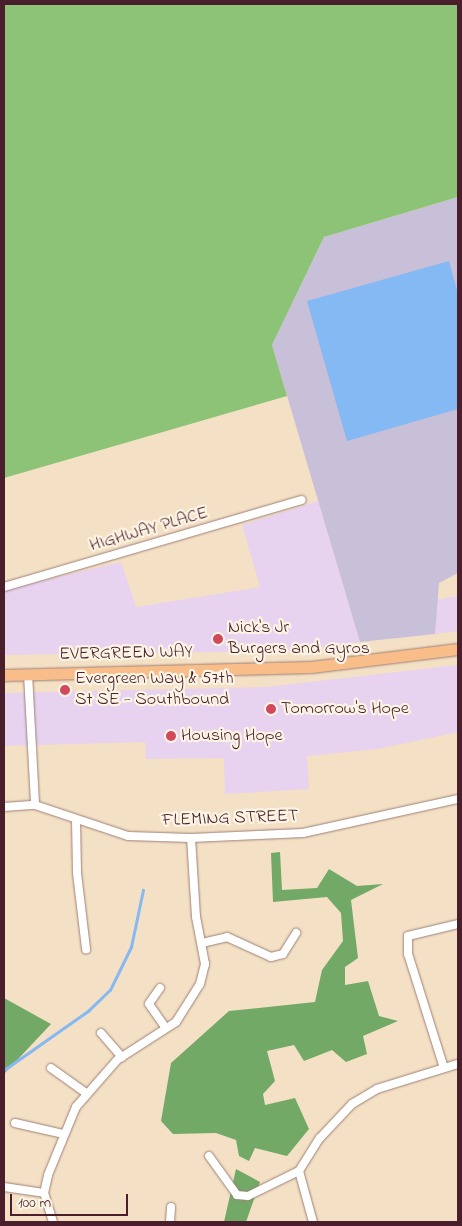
<!DOCTYPE html>
<html>
<head>
<meta charset="utf-8">
<style>
  body { margin:0 }
  #map { position:relative; width:462px; height:1226px; overflow:hidden; background:#f4e0c4; font-family:"Indie Flower",sans-serif }
  div>[style] { position:absolute }
  [style*='--x'] { left:calc(var(--x)*1px); top:calc(var(--y)*1px); width:calc(var(--w)*1px); rotate:calc(var(--a)*1deg) }
  .built>* { inset:0; background:#e7d2ef }
  .industrial>* { inset:0; background:#c8bfd8 }
  .green>* { inset:0; background:#8dc376 }
  .forest>* { inset:0; background:#72a967 }
  .water>* { inset:0; background:#85b9f3 }
  .stream>* { height:2.5px; margin:-1.25px; padding:0 1.25px; transform-origin:1.25px; border-radius:1.25px; background:#85b9f3 }
  .roads { filter:drop-shadow(0 0 1px #9f8078) drop-shadow(0 0 1px #9f8078) }
  .minor>* { height:8px; margin:-4px; padding:0 4px; transform-origin:4px; border-radius:4px; background:#fff }
  .primary>* { height:11px; margin:-5.5px; padding:0 5.5px; transform-origin:5.5px; border-radius:5.5px; background:#f8bd89 }
  .dots>* { width:14px; height:14px; translate:-50% -50%; box-sizing:border-box; border:2px solid #fcf5e5; border-radius:50% }
  span { translate:-50% -50%; white-space:nowrap; text-align:center; line-height:1.15; -webkit-text-stroke:4.5px #fcf5e5; paint-order:stroke }
  .street-label { font-size:18px; color:#4a1f2b }
  .poi-label { font-size:18px; color:#4a1f2b }
  .left { translate:0 -50%; text-align:left }
  .frame { position:absolute; inset:0; border:5px solid #4a1f2b; pointer-events:none }
  .scale { position:absolute; left:10px; top:1194px; width:118px; height:22px; box-sizing:border-box; border:2px solid #4a1f2b; border-top:0; padding-left:6px; font-size:15px; line-height:18px; white-space:nowrap; color:#4a1f2b; -webkit-text-stroke:4px #fcf5e5; paint-order:stroke }
</style>
</head>
<body>
<div id="map">
  <div class="built">
    <div style="clip-path:polygon(318px 501px,360px 642px,289px 651px,4px 655px,4px 590px,121px 562px,136px 607px,260px 587px,242px 525px)"></div>
    <div style="clip-path:polygon(458px 596px,458px 631px,435px 634px,435px 600px)"></div>
    <div style="clip-path:polygon(458px 665px,458px 732px,378px 749px,307px 756px,309px 789px,225px 794px,224px 758px,146px 759px,145px 742px,4px 746px,4px 693px,266px 687px)"></div>
  </div>
  <div class="industrial">
    <div style="clip-path:polygon(458px 197px,458px 573px,439px 583px,435px 634px,360px 642px,272px 345px,324px 237px)"></div>
  </div>
  <div class="green">
    <div style="clip-path:polygon(4px 4px,458px 4px,458px 197px,324px 237px,272px 345px,287px 396px,4px 478px)"></div>
  </div>
  <div class="forest">
    <div style="clip-path:polygon(280px 852px,282px 890px,317px 888px,329px 869px,357px 886px,383px 884px,351px 900px,358px 958px,345px 967px,345px 985px,368px 981px,379px 1016px,398px 1021px,363px 1036px,367px 1054px,346px 1062px,332px 1050px,304px 1061px,294px 1045px,267px 1051px,275px 1081px,263px 1094px,265px 1105px,295px 1098px,309px 1129px,287px 1156px,255px 1148px,249px 1161px,239px 1156px,236px 1140px,216px 1133px,173px 1134px,161px 1121px,171px 1063px,229px 1011px,315px 1002px,322px 970px,343px 941px,341px 913px,327px 897px,273px 902px,271px 853px)"></div>
    <div style="clip-path:polygon(4px 998px,51px 1024px,4px 1074px)"></div>
    <div style="clip-path:polygon(236px 1169px,260px 1182px,246px 1222px,224px 1222px)"></div>
  </div>
  <div class="water">
    <div style="clip-path:polygon(449px 261px,458px 294px,458px 409px,347px 441px,307px 301px)"></div>
  </div>
  <div class="stream">
    <div style="--x:4;--y:1070;--w:103;--a:-35.1"></div>
    <div style="--x:88;--y:1011;--w:30;--a:-44"></div>
    <div style="--x:110;--y:990;--w:48;--a:-64"></div>
    <div style="--x:131;--y:947;--w:58;--a:-78.1"></div>
  </div>
  <div class="roads">
    <div class="minor">
      <div style="--x:4;--y:587;--w:310;--a:-16.3"></div>
      <div style="--x:28;--y:674;--w:131;--a:86.9"></div>
      <div style="--x:4;--y:807;--w:31;--a:-4"></div>
      <div style="--x:35;--y:805;--w:98;--a:18.4"></div>
      <div style="--x:128;--y:836;--w:63;--a:1.8"></div>
      <div style="--x:191;--y:838;--w:112;--a:-2.6"></div>
      <div style="--x:303;--y:833;--w:159;--a:-12.4"></div>
      <div style="--x:76;--y:820;--w:53;--a:88.9"></div>
      <div style="--x:77;--y:873;--w:77;--a:83.2"></div>
      <div style="--x:202;--y:943;--w:26;--a:-13"></div>
      <div style="--x:227;--y:937;--w:48;--a:24.4"></div>
      <div style="--x:271;--y:957;--w:12;--a:-14"></div>
      <div style="--x:283;--y:954;--w:25;--a:-58"></div>
      <div style="--x:160;--y:988;--w:19;--a:125"></div>
      <div style="--x:149;--y:1004;--w:29;--a:55"></div>
      <div style="--x:101;--y:1033;--w:32;--a:49"></div>
      <div style="--x:51;--y:1068;--w:43;--a:35.5"></div>
      <div style="--x:444;--y:1068;--w:120;--a:-107.5"></div>
      <div style="--x:408;--y:954;--w:18;--a:-90"></div>
      <div style="--x:408;--y:936;--w:51;--a:-13.5"></div>
      <div style="--x:15;--y:1123;--w:49;--a:12.9"></div>
      <div style="--x:209;--y:1156;--w:48;--a:54.3"></div>
      <div style="--x:237;--y:1195;--w:11;--a:5"></div>
      <div style="--x:248;--y:1196;--w:57;--a:-26.1"></div>
      <div style="--x:299;--y:1171;--w:39;--a:-58"></div>
      <div style="--x:320;--y:1138;--w:47;--a:-46.7"></div>
      <div style="--x:352;--y:1104;--w:29;--a:-31"></div>
      <div style="--x:377;--y:1089;--w:85;--a:-17.2"></div>
      <div style="--x:299;--y:1171;--w:53;--a:74.6"></div>
      <div style="--x:4;--y:1187;--w:40;--a:8.5"></div>
      <div style="--x:53;--y:1222;--w:30;--a:-107"></div>
      <div style="--x:44;--y:1193;--w:18;--a:-77"></div>
      <div style="--x:48;--y:1175;--w:74;--a:-67.6"></div>
      <div style="--x:76;--y:1107;--w:62;--a:-48.9"></div>
      <div style="--x:117;--y:1060;--w:70;--a:-32.8"></div>
      <div style="--x:176;--y:1022;--w:45;--a:-57.7"></div>
      <div style="--x:200;--y:984;--w:21;--a:-76"></div>
      <div style="--x:205;--y:964;--w:48;--a:-100.8"></div>
      <div style="--x:196;--y:917;--w:79;--a:-93.6"></div>
      <div style="--x:170;--y:1222;--w:15;--a:-86"></div>
    </div>
    <div class="primary">
      <div style="--x:4;--y:675;--w:307;--a:-1.5"></div>
      <div style="--x:311;--y:667;--w:148;--a:-7"></div>
    </div>
  </div>
  <div class="dots">
    <div style="left:218px;top:639px;background:#d1495b"></div>
    <div style="left:65px;top:690px;background:#d1495b"></div>
    <div style="left:271px;top:709px;background:#d1495b"></div>
    <div style="left:171px;top:736px;background:#d1495b"></div>
  </div>
  <div class="street-label">
    <span style="left:149px;top:530px;rotate:-16deg">HIGHWAY PLACE</span>
    <span style="left:126px;top:654px;rotate:-1deg">EVERGREEN WAY</span>
    <span style="left:230px;top:819px;rotate:-2deg">FLEMING STREET</span>
  </div>
  <div class="poi-label">
    <span class="left" style="left:228px;top:639px">Nick's Jr<br>Burgers and Gyros</span>
    <span class="left" style="left:75px;top:690px">Evergreen Way &amp; 57th<br>St SE - Southbound</span>
    <span class="left" style="left:281px;top:709px">Tomorrow's Hope</span>
    <span class="left" style="left:181px;top:736px">Housing Hope</span>
  </div>
  <div class="frame"></div>
  <div class="scale">100 m</div>
</div>
</body>
</html>
